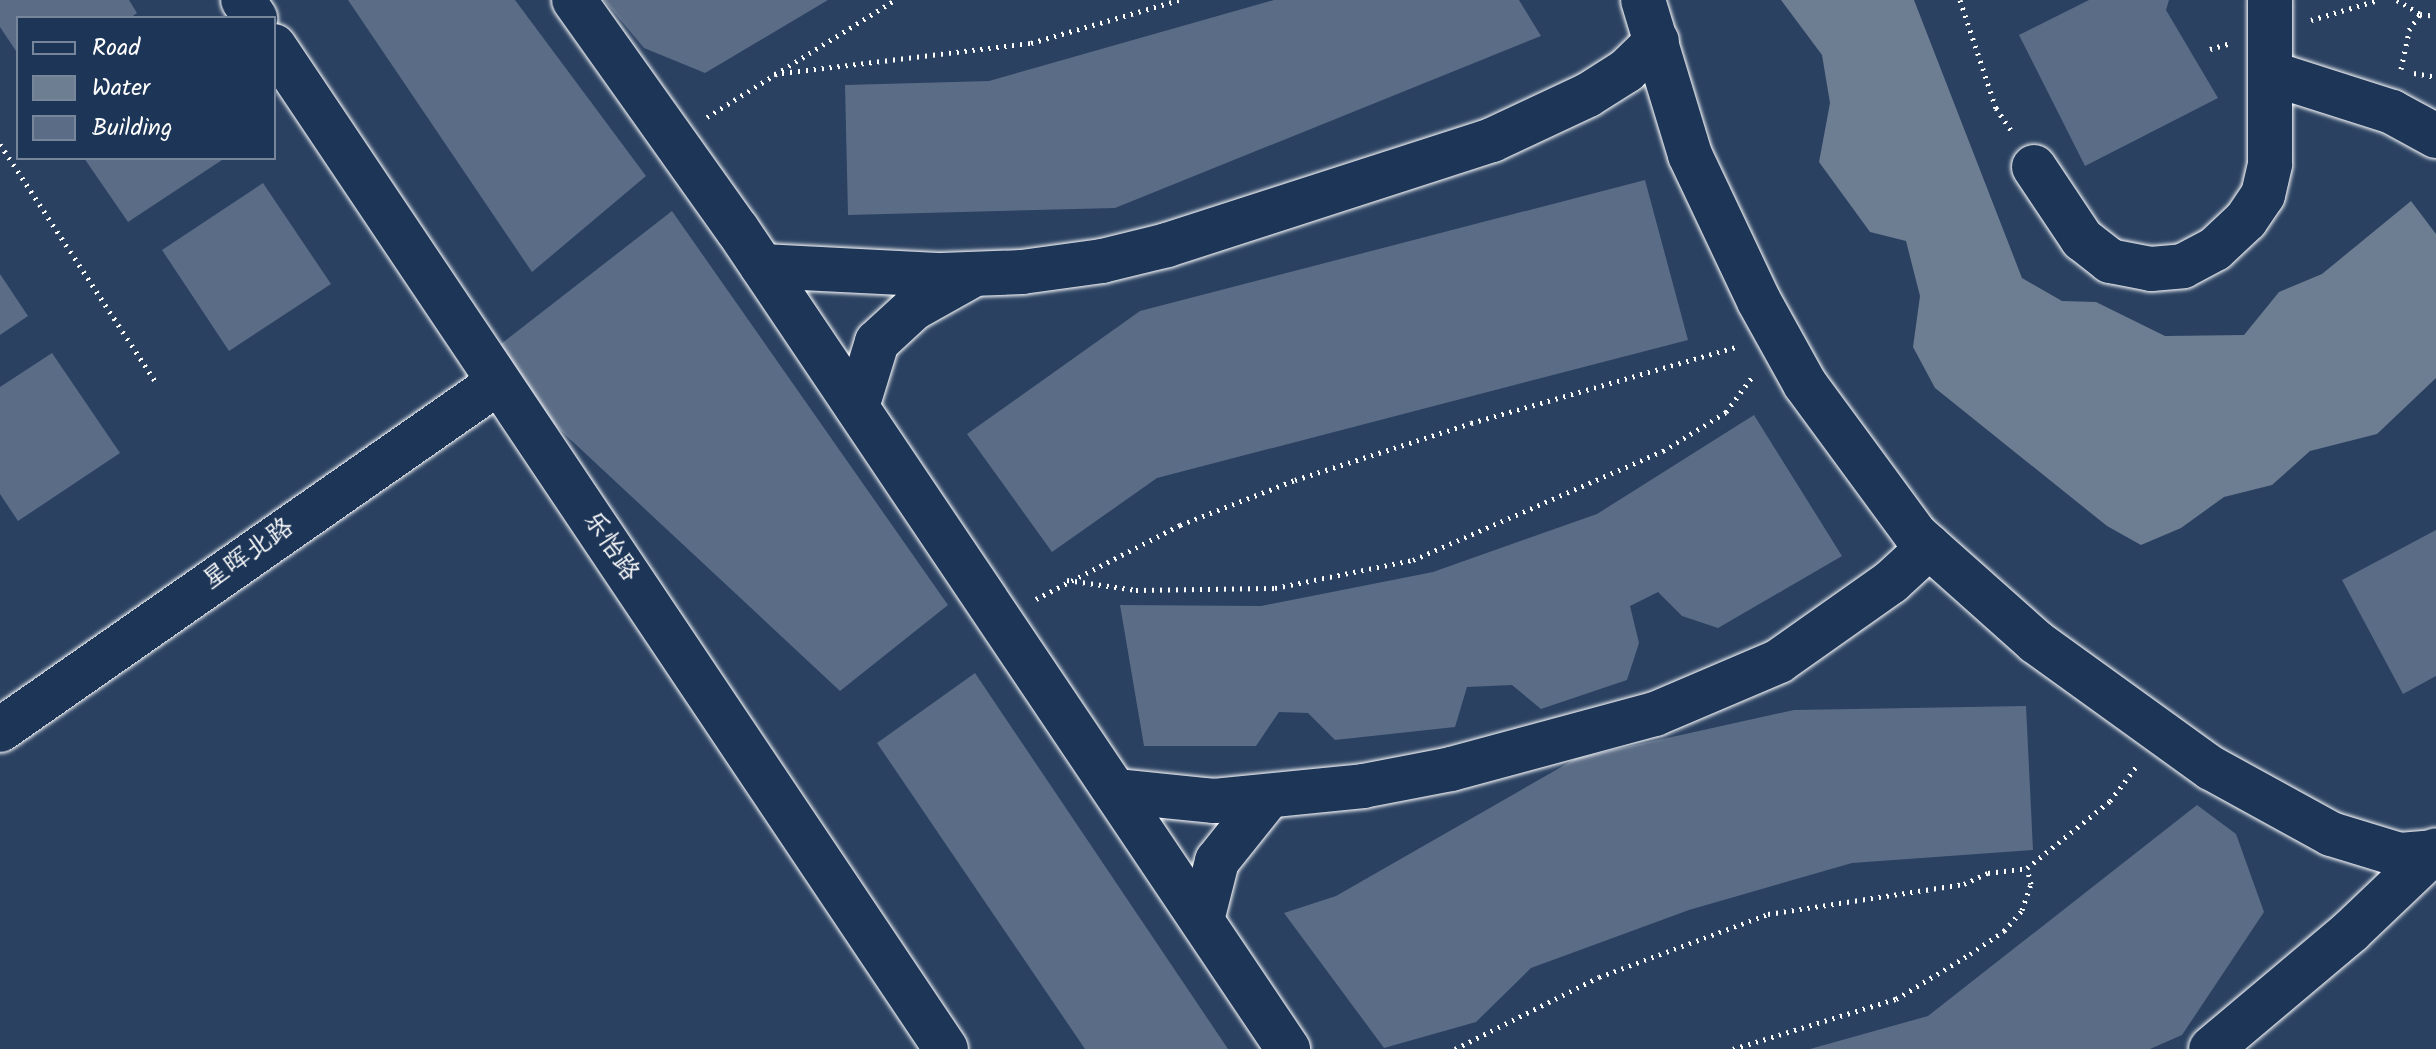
<!DOCTYPE html>
<html>
<head>
<meta charset="utf-8">
<style>
  body { margin:0 }
  #map { position:relative; width:2436px; height:1049px; overflow:hidden; background:#2a4161; font-family:Kalam,"LXGW WenKai TC",sans-serif }
  div>[style] { position:absolute }
  [style*='--x'] { left:calc(var(--x)*1px); top:calc(var(--y)*1px); width:calc(var(--w)*1px); rotate:calc(var(--a)*1deg) }
  .water>* { inset:0; background:#6d7d92 }
  .building>* { inset:0; background:#5b6c86 }
  .path>* { height:5px; margin-top:-2.5px; transform-origin:0; background:repeating-linear-gradient(90deg,#fff 0 2px,transparent 0 8px) }
  .roads { filter:drop-shadow(0 0 2px #fff) drop-shadow(0 0 2px #fff) }
  .minor>* { height:44px; margin:-22px; padding:0 22px; transform-origin:22px; border-radius:22px; background:#1d3557 }
  span { translate:-50% -50%; white-space:nowrap; text-align:center; line-height:1.15; -webkit-text-stroke:8px #1d3557; paint-order:stroke }
  .street-label { font-size:26px; color:#fff }
  .legend { position:absolute; left:16px; top:16px; width:260px; height:144px; box-sizing:border-box; background:#1d3557; border:2px solid #77869a; margin:0; padding:10px 14px; list-style:none; font-size:24px; color:#fff }
  .legend li { display:flex; align-items:center; gap:16px; height:40px }
  .legend b { width:40px; border:2px solid #77869a }
</style>
</head>
<body>
<div id="map">
  <div class="water">
    <div style="clip-path:polygon(1781px 0,1914px 0,2022px 278px,2062px 301px,2096px 302px,2165px 336px,2244px 335px,2279px 292px,2322px 274px,2411px 201px,2436px 234px,2436px 378px,2377px 434px,2310px 451px,2272px 485px,2224px 497px,2181px 528px,2141px 545px,2107px 526px,1935px 388px,1913px 347px,1920px 296px,1906px 241px,1870px 232px,1819px 162px,1830px 103px,1822px 55px)"></div>
  </div>
  <div class="building">
    <div style="clip-path:polygon(0 0,129px 0,137px 13px,130px 18px,18px 18px,18px 54px,0 27px)"></div>
    <div style="clip-path:polygon(348px 0,515px 0,646px 176px,532px 272px)"></div>
    <div style="clip-path:polygon(604px 0,828px 0,705px 73px,644px 48px)"></div>
    <div style="clip-path:polygon(1274px 0,1519px 0,1541px 36px,1115px 208px,848px 215px,845px 85px,989px 81px)"></div>
    <div style="clip-path:polygon(2089px 0,2169px 0,2166px 10px,2218px 98px,2085px 166px,2019px 35px)"></div>
    <div style="clip-path:polygon(84px 158px,225px 158px,128px 222px)"></div>
    <div style="clip-path:polygon(1645px 180px,1688px 340px,1157px 478px,1052px 552px,967px 434px,1140px 311px)"></div>
    <div style="clip-path:polygon(263px 183px,331px 284px,229px 351px,162px 250px)"></div>
    <div style="clip-path:polygon(672px 211px,948px 605px,840px 691px,483px 358px)"></div>
    <div style="clip-path:polygon(0 274px,28px 316px,0 335px)"></div>
    <div style="clip-path:polygon(52px 353px,120px 453px,18px 521px,0 494px,0 387px)"></div>
    <div style="clip-path:polygon(1754px 415px,1842px 556px,1718px 628px,1682px 616px,1658px 592px,1630px 606px,1639px 643px,1627px 680px,1541px 709px,1512px 685px,1467px 687px,1455px 727px,1335px 740px,1308px 713px,1279px 712px,1256px 746px,1144px 746px,1120px 605px,1261px 606px,1433px 572px,1597px 514px)"></div>
    <div style="clip-path:polygon(2436px 530px,2436px 676px,2403px 694px,2342px 580px)"></div>
    <div style="clip-path:polygon(975px 673px,1228px 1049px,1085px 1049px,877px 743px)"></div>
    <div style="clip-path:polygon(2026px 706px,2033px 850px,1852px 863px,1689px 910px,1531px 968px,1476px 1022px,1384px 1048px,1284px 913px,1336px 896px,1577px 758px,1794px 710px)"></div>
    <div style="clip-path:polygon(2197px 805px,2236px 834px,2264px 912px,2182px 1035px,2150px 1049px,1810px 1049px,1928px 1016px)"></div>
  </div>
  <div class="path">
    <div style="--x:1960;--y:0;--w:114;--a:71.6"></div>
    <div style="--x:1996;--y:108;--w:29;--a:56"></div>
    <div style="--x:2397;--y:0;--w:27;--a:31"></div>
    <div style="--x:2420;--y:14;--w:16;--a:7"></div>
    <div style="--x:2311;--y:20;--w:70;--a:-16.6"></div>
    <div style="--x:2210;--y:49;--w:19;--a:-16"></div>
    <div style="--x:2401;--y:69;--w:40;--a:-78"></div>
    <div style="--x:2409;--y:30;--w:19;--a:-55"></div>
    <div style="--x:2414;--y:73;--w:22;--a:10"></div>
    <div style="--x:774;--y:74;--w:259;--a:-6.9"></div>
    <div style="--x:1031;--y:43;--w:154;--a:-16.2"></div>
    <div style="--x:707;--y:117;--w:221;--a:-31.9"></div>
    <div style="--x:0;--y:144;--w:283;--a:56.8"></div>
    <div style="--x:1067;--y:580;--w:70;--a:8.2"></div>
    <div style="--x:1136;--y:590;--w:139;--a:-0.8"></div>
    <div style="--x:1275;--y:588;--w:141;--a:-11.5"></div>
    <div style="--x:1413;--y:560;--w:273;--a:-23.6"></div>
    <div style="--x:1663;--y:451;--w:74;--a:-31.8"></div>
    <div style="--x:1726;--y:412;--w:44;--a:-53.4"></div>
    <div style="--x:1036;--y:599;--w:162;--a:-27.2"></div>
    <div style="--x:1180;--y:525;--w:123;--a:-21.4"></div>
    <div style="--x:1295;--y:480;--w:185;--a:-17.9"></div>
    <div style="--x:1471;--y:423;--w:276;--a:-16"></div>
    <div style="--x:1455;--y:1049;--w:161;--a:-26.6"></div>
    <div style="--x:1599;--y:977;--w:180;--a:-20.4"></div>
    <div style="--x:1768;--y:914;--w:198;--a:-8.7"></div>
    <div style="--x:1964;--y:884;--w:26;--a:-25"></div>
    <div style="--x:1988;--y:873;--w:39;--a:-7"></div>
    <div style="--x:2027;--y:868;--w:107;--a:-38.9"></div>
    <div style="--x:2110;--y:801;--w:43;--a:-52.6"></div>
    <div style="--x:1733;--y:1049;--w:170;--a:-17.1"></div>
    <div style="--x:1896;--y:999;--w:87;--a:-31.3"></div>
    <div style="--x:1970;--y:954;--w:41;--a:-34.1"></div>
    <div style="--x:2004;--y:931;--w:28;--a:-49"></div>
    <div style="--x:2022;--y:910;--w:28;--a:-71"></div>
    <div style="--x:2031;--y:884;--w:16;--a:-104"></div>
  </div>
  <div class="roads">
    <div class="minor">
      <div style="--x:243;--y:0;--w:22;--a:56"></div>
      <div style="--x:574;--y:0;--w:281;--a:54.6"></div>
      <div style="--x:737;--y:229;--w:988;--a:56.1"></div>
      <div style="--x:1643;--y:0;--w:162;--a:73.1"></div>
      <div style="--x:1690;--y:155;--w:161;--a:64.7"></div>
      <div style="--x:1759;--y:301;--w:95;--a:61"></div>
      <div style="--x:1805;--y:384;--w:187;--a:53.7"></div>
      <div style="--x:1916;--y:535;--w:161;--a:41.7"></div>
      <div style="--x:2036;--y:642;--w:216;--a:35.8"></div>
      <div style="--x:2211;--y:768;--w:137;--a:28.8"></div>
      <div style="--x:2331;--y:834;--w:72;--a:16.9"></div>
      <div style="--x:2400;--y:855;--w:33;--a:-5"></div>
      <div style="--x:274;--y:46;--w:1207;--a:56.18"></div>
      <div style="--x:2270;--y:73;--w:128;--a:17.7"></div>
      <div style="--x:2392;--y:112;--w:50;--a:28.6"></div>
      <div style="--x:2034;--y:167;--w:87;--a:56.3"></div>
      <div style="--x:2082;--y:239;--w:36;--a:38"></div>
      <div style="--x:2110;--y:261;--w:42;--a:11"></div>
      <div style="--x:2151;--y:269;--w:32;--a:-5"></div>
      <div style="--x:2183;--y:266;--w:36;--a:-28"></div>
      <div style="--x:2215;--y:249;--w:42;--a:-43.1"></div>
      <div style="--x:2246;--y:220;--w:30;--a:-56"></div>
      <div style="--x:2263;--y:195;--w:32;--a:-77"></div>
      <div style="--x:2270;--y:164;--w:164;--a:-90"></div>
      <div style="--x:762;--y:266;--w:180;--a:2.9"></div>
      <div style="--x:942;--y:275;--w:80;--a:-2.1"></div>
      <div style="--x:1022;--y:272;--w:81;--a:-7.8"></div>
      <div style="--x:1102;--y:261;--w:67;--a:-13.8"></div>
      <div style="--x:1167;--y:245;--w:342;--a:-17.9"></div>
      <div style="--x:1492;--y:140;--w:106;--a:-25.1"></div>
      <div style="--x:1588;--y:95;--w:45;--a:-32.3"></div>
      <div style="--x:1626;--y:71;--w:43;--a:-44.1"></div>
      <div style="--x:857;--y:407;--w:68;--a:-72.9"></div>
      <div style="--x:877;--y:342;--w:50;--a:-42.6"></div>
      <div style="--x:914;--y:308;--w:65;--a:-29.3"></div>
      <div style="--x:0;--y:730;--w:608;--a:-34.89"></div>
      <div style="--x:1116;--y:791;--w:99;--a:5.8"></div>
      <div style="--x:1214;--y:801;--w:150;--a:-5.7"></div>
      <div style="--x:1363;--y:786;--w:90;--a:-10.9"></div>
      <div style="--x:1451;--y:769;--w:211;--a:-15.1"></div>
      <div style="--x:1655;--y:714;--w:135;--a:-23.1"></div>
      <div style="--x:1779;--y:661;--w:137;--a:-35.2"></div>
      <div style="--x:1891;--y:582;--w:52;--a:-42.6"></div>
      <div style="--x:1202;--y:920;--w:61;--a:-75.7"></div>
      <div style="--x:1217;--y:861;--w:82;--a:-51.4"></div>
      <div style="--x:2211;--y:1049;--w:183;--a:-40.1"></div>
      <div style="--x:2351;--y:931;--w:117;--a:-43.6"></div>
    </div>
  </div>
  <div class="street-label">
    <span style="left:610px;top:547px;rotate:56deg">乐怡路</span>
    <span style="left:249px;top:555px;rotate:-35deg">星晖北路</span>
  </div>
  <ul class="legend">
  <li><b style="height:10px;background:#1d3557"></b>Road</li>
  <li><b style="height:22px;background:#6d7d92"></b>Water</li>
  <li><b style="height:22px;background:#5b6c86"></b>Building</li>
  </ul>
</div>
</body>
</html>
